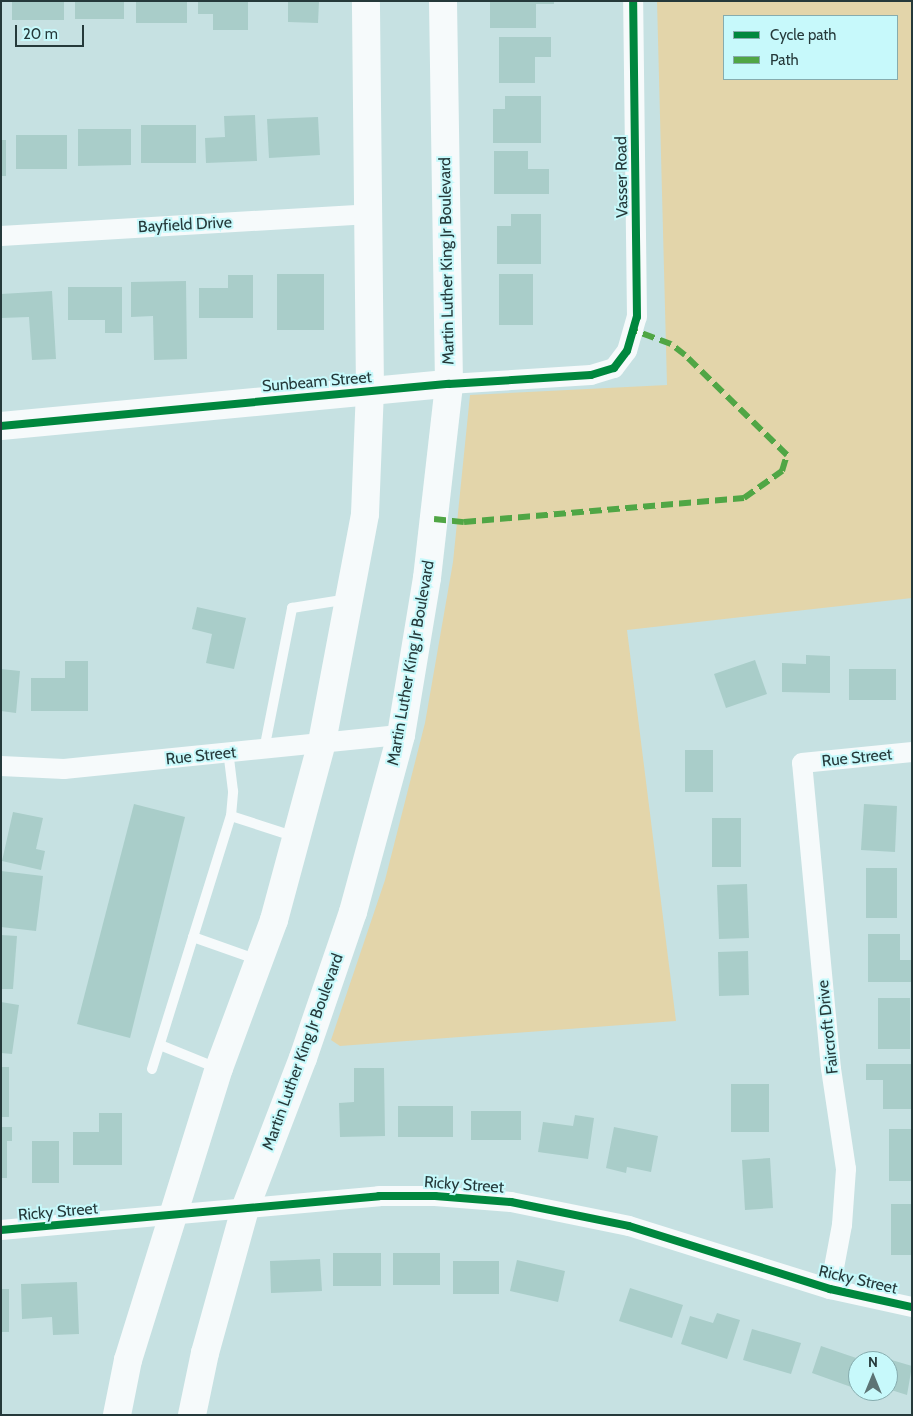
<!DOCTYPE html>
<html>
<head>
<meta charset="utf-8">
<style>
  body { margin:0 }
  #map { position:relative; width:913px; height:1416px; overflow:hidden; background:#c6e1e2; font-family:Cabin,sans-serif }
  div>[style] { position:absolute }
  [style*='--x'] { left:calc(var(--x)*1px); top:calc(var(--y)*1px); width:calc(var(--w)*1px); rotate:calc(var(--a)*1deg) }
  .green>* { inset:0; background:#e3d5aa }
  .building>* { inset:0; background:#a9cdc9 }
  .lane>* { height:10px; margin:-5px; padding:0 5px; transform-origin:5px; border-radius:5px; background:#f6fafb }
  .street>* { height:20px; margin:-10px; padding:0 10px; transform-origin:10px; border-radius:10px; background:#f6fafb }
  .secondary>* { height:28px; margin:-14px; padding:0 14px; transform-origin:14px; border-radius:14px; background:#f6fafb }
  .quiet>* { height:6px; margin-top:-3px; transform-origin:0; background:repeating-linear-gradient(90deg,#50a645 0 12px,transparent 0 18px) }
  .cycleway>* { height:8px; margin:-4px; padding:0 4px; transform-origin:4px; border-radius:4px; background:#00873e }
  span { translate:-50% -50%; white-space:nowrap; text-align:center; line-height:1.15; -webkit-text-stroke:4px #c7f9fb; paint-order:stroke }
  .street-label { font-size:16px; color:#25393a }
  .frame { position:absolute; inset:0; border:2px solid #25393a; pointer-events:none }
  .legend { position:absolute; left:723px; top:15px; width:175px; height:65px; box-sizing:border-box; background:#c7f9fb; border:1px solid #86acae; margin:0; padding:6px 9px; list-style:none; font-size:15px; color:#25393a }
  .legend li { display:flex; align-items:center; gap:10px; height:25px }
  .legend b { width:25px; border:1px solid #86acae }
  .north { position:absolute; left:848px; top:1351px; width:50px; height:50px; box-sizing:border-box; background:#c7f9fb; border:1px solid #86acae; border-radius:50%; rotate:0deg; font-size:14px; font-weight:700; line-height:20px; text-align:center; color:#25393a }
  .north::after { content:''; display:block; margin:auto; width:18px; height:22px; background:#5d7475; clip-path:polygon(50% 0,100% 100%,50% 72%,0 100%) }
  .scale { position:absolute; left:15px; top:25px; width:69px; height:22px; box-sizing:border-box; border:2px solid #25393a; border-top:0; padding-left:6px; font-size:15px; line-height:18px; white-space:nowrap; color:#25393a; -webkit-text-stroke:4px #c7f9fb; paint-order:stroke }
</style>
</head>
<body>
<div id="map">
  <div class="green">
    <div style="clip-path:polygon(evenodd,657px 1px,912px 1px,912px 598px,627px 630px,676px 1021px,340px 1046px,331px 1040px,385px 880px,425px 723px,453px 562px,470px 395px,667px 385px,657px 1px,724px 16px,897px 16px,897px 79px,724px 79px,724px 16px)"></div>
  </div>
  <div class="building">
    <div style="clip-path:polygon(12px 1px,64px 1px,64px 20px,12px 20px)"></div>
    <div style="clip-path:polygon(75px 1px,124px 1px,124px 19px,75px 19px)"></div>
    <div style="clip-path:polygon(136px 1px,187px 1px,187px 23px,136px 23px)"></div>
    <div style="clip-path:polygon(198px 1px,248px 1px,248px 30px,213px 30px,213px 14px,198px 14px)"></div>
    <div style="clip-path:polygon(288px 1px,319px 1px,318px 23px,288px 22px)"></div>
    <div style="clip-path:polygon(490px 1px,554px 1px,554px 4px,536px 4px,536px 28px,490px 28px)"></div>
    <div style="clip-path:polygon(499px 37px,551px 37px,551px 57px,535px 57px,535px 83px,499px 83px)"></div>
    <div style="clip-path:polygon(505px 96px,541px 96px,541px 143px,493px 143px,493px 109px,505px 109px)"></div>
    <div style="clip-path:polygon(255px 115px,257px 161px,206px 163px,205px 138px,225px 137px,224px 116px)"></div>
    <div style="clip-path:polygon(318px 117px,320px 155px,269px 158px,267px 119px)"></div>
    <div style="clip-path:polygon(141px 125px,196px 125px,196px 163px,141px 163px)"></div>
    <div style="clip-path:polygon(78px 129px,131px 129px,131px 165px,78px 166px)"></div>
    <div style="clip-path:polygon(16px 135px,67px 135px,67px 169px,16px 169px)"></div>
    <div style="clip-path:polygon(1px 140px,6px 140px,6px 176px,1px 176px)"></div>
    <div style="clip-path:polygon(494px 151px,528px 151px,528px 169px,549px 169px,549px 194px,494px 194px)"></div>
    <div style="clip-path:polygon(511px 214px,541px 214px,541px 264px,497px 264px,497px 226px,511px 226px)"></div>
    <div style="clip-path:polygon(277px 274px,324px 274px,324px 330px,277px 330px)"></div>
    <div style="clip-path:polygon(499px 274px,533px 274px,533px 325px,499px 325px)"></div>
    <div style="clip-path:polygon(228px 275px,253px 275px,253px 318px,199px 318px,199px 288px,228px 288px)"></div>
    <div style="clip-path:polygon(186px 281px,187px 359px,154px 360px,153px 316px,131px 317px,131px 282px)"></div>
    <div style="clip-path:polygon(68px 287px,122px 287px,122px 333px,105px 333px,105px 320px,68px 320px)"></div>
    <div style="clip-path:polygon(52px 291px,56px 359px,32px 360px,29px 317px,1px 318px,1px 294px)"></div>
    <div style="clip-path:polygon(197px 607px,246px 618px,234px 669px,206px 663px,212px 634px,192px 629px)"></div>
    <div style="clip-path:polygon(806px 655px,830px 656px,830px 693px,782px 692px,782px 663px,806px 664px)"></div>
    <div style="clip-path:polygon(755px 660px,767px 694px,726px 708px,714px 674px)"></div>
    <div style="clip-path:polygon(65px 661px,88px 661px,88px 711px,31px 711px,31px 678px,65px 678px)"></div>
    <div style="clip-path:polygon(1px 669px,20px 671px,16px 713px,1px 711px)"></div>
    <div style="clip-path:polygon(849px 669px,896px 669px,896px 700px,849px 700px)"></div>
    <div style="clip-path:polygon(685px 750px,713px 750px,713px 792px,685px 792px)"></div>
    <div style="clip-path:polygon(134px 804px,185px 817px,130px 1038px,77px 1024px)"></div>
    <div style="clip-path:polygon(864px 804px,897px 806px,895px 852px,861px 850px)"></div>
    <div style="clip-path:polygon(13px 812px,43px 818px,36px 849px,45px 851px,41px 870px,2px 861px)"></div>
    <div style="clip-path:polygon(712px 818px,741px 818px,741px 867px,712px 867px)"></div>
    <div style="clip-path:polygon(866px 868px,897px 868px,897px 918px,866px 918px)"></div>
    <div style="clip-path:polygon(1px 871px,43px 876px,36px 931px,1px 927px)"></div>
    <div style="clip-path:polygon(747px 884px,749px 938px,719px 939px,717px 885px)"></div>
    <div style="clip-path:polygon(868px 934px,900px 934px,900px 960px,911px 960px,911px 982px,868px 982px)"></div>
    <div style="clip-path:polygon(1px 935px,17px 936px,13px 989px,1px 989px)"></div>
    <div style="clip-path:polygon(748px 951px,749px 995px,719px 996px,718px 952px)"></div>
    <div style="clip-path:polygon(878px 998px,910px 998px,910px 1049px,878px 1049px)"></div>
    <div style="clip-path:polygon(1px 1002px,19px 1005px,12px 1054px,1px 1053px)"></div>
    <div style="clip-path:polygon(866px 1064px,912px 1064px,912px 1109px,883px 1109px,883px 1080px,866px 1080px)"></div>
    <div style="clip-path:polygon(1px 1067px,9px 1067px,9px 1117px,1px 1117px)"></div>
    <div style="clip-path:polygon(354px 1068px,384px 1068px,385px 1136px,340px 1137px,339px 1103px,354px 1102px)"></div>
    <div style="clip-path:polygon(731px 1084px,769px 1084px,769px 1132px,731px 1132px)"></div>
    <div style="clip-path:polygon(398px 1106px,453px 1106px,453px 1137px,398px 1137px)"></div>
    <div style="clip-path:polygon(471px 1111px,521px 1111px,521px 1140px,471px 1140px)"></div>
    <div style="clip-path:polygon(99px 1113px,122px 1113px,122px 1165px,73px 1165px,73px 1132px,99px 1132px)"></div>
    <div style="clip-path:polygon(575px 1115px,594px 1118px,588px 1159px,538px 1152px,543px 1122px,573px 1126px)"></div>
    <div style="clip-path:polygon(1px 1127px,12px 1127px,12px 1141px,7px 1141px,7px 1178px,1px 1178px)"></div>
    <div style="clip-path:polygon(614px 1127px,658px 1136px,651px 1172px,627px 1167px,626px 1173px,606px 1168px)"></div>
    <div style="clip-path:polygon(889px 1129px,912px 1129px,912px 1181px,889px 1181px)"></div>
    <div style="clip-path:polygon(32px 1141px,59px 1141px,59px 1183px,32px 1183px)"></div>
    <div style="clip-path:polygon(770px 1158px,773px 1208px,745px 1210px,742px 1160px)"></div>
    <div style="clip-path:polygon(891px 1204px,912px 1204px,912px 1255px,891px 1255px)"></div>
    <div style="clip-path:polygon(333px 1253px,381px 1253px,381px 1286px,333px 1286px)"></div>
    <div style="clip-path:polygon(393px 1253px,440px 1253px,440px 1285px,393px 1285px)"></div>
    <div style="clip-path:polygon(320px 1259px,322px 1291px,271px 1293px,270px 1261px)"></div>
    <div style="clip-path:polygon(517px 1260px,565px 1271px,558px 1302px,510px 1291px)"></div>
    <div style="clip-path:polygon(453px 1261px,499px 1261px,499px 1294px,453px 1294px)"></div>
    <div style="clip-path:polygon(77px 1282px,79px 1334px,53px 1335px,52px 1317px,22px 1319px,21px 1284px)"></div>
    <div style="clip-path:polygon(630px 1288px,683px 1305px,672px 1338px,619px 1321px)"></div>
    <div style="clip-path:polygon(1px 1289px,9px 1289px,9px 1332px,1px 1332px)"></div>
    <div style="clip-path:polygon(717px 1313px,740px 1320px,727px 1359px,681px 1344px,690px 1316px,713px 1323px)"></div>
    <div style="clip-path:polygon(752px 1329px,801px 1343px,791px 1374px,743px 1360px)"></div>
    <div style="clip-path:polygon(821px 1346px,865px 1361px,858px 1361px,854px 1388px,812px 1373px)"></div>
    <div style="clip-path:polygon(878px 1356px,912px 1366px,907px 1395px,888px 1389px,888px 1361px,877px 1361px)"></div>
  </div>
  <div class="lane">
    <div style="--x:264;--y:750;--w:145;--a:-78.8"></div>
    <div style="--x:292;--y:608;--w:57;--a:-9.1"></div>
    <div style="--x:231;--y:816;--w:68;--a:17.9"></div>
    <div style="--x:193;--y:937;--w:69;--a:19.5"></div>
    <div style="--x:160;--y:1045;--w:61;--a:22"></div>
    <div style="--x:152;--y:1069;--w:265;--a:-72.7"></div>
    <div style="--x:231;--y:816;--w:25;--a:-85"></div>
    <div style="--x:233;--y:791;--w:38;--a:-97"></div>
  </div>
  <div class="street">
    <div style="--x:1;--y:236;--w:369;--a:-3.4"></div>
    <div style="--x:449;--y:384;--w:142;--a:-3.6"></div>
    <div style="--x:591;--y:375;--w:24;--a:-17"></div>
    <div style="--x:614;--y:368;--w:21;--a:-53"></div>
    <div style="--x:627;--y:351;--w:35;--a:-74"></div>
    <div style="--x:637;--y:317;--w:316;--a:-90.7"></div>
    <div style="--x:1;--y:766;--w:63;--a:2.7"></div>
    <div style="--x:64;--y:769;--w:339;--a:-5.8"></div>
    <div style="--x:1;--y:1230;--w:380;--a:-5.1"></div>
    <div style="--x:379;--y:1196;--w:56;--a:0"></div>
    <div style="--x:435;--y:1196;--w:76;--a:4.5"></div>
    <div style="--x:511;--y:1202;--w:120;--a:11.5"></div>
    <div style="--x:629;--y:1226;--w:211;--a:17.4"></div>
    <div style="--x:830;--y:1289;--w:84;--a:12.4"></div>
    <div style="--x:830;--y:1289;--w:65;--a:-79.4"></div>
    <div style="--x:842;--y:1225;--w:56;--a:-85.9"></div>
    <div style="--x:846;--y:1169;--w:101;--a:-98.5"></div>
    <div style="--x:831;--y:1069;--w:307;--a:-95.4"></div>
    <div style="--x:802;--y:763;--w:111;--a:-5.7"></div>
  </div>
  <div class="secondary">
    <div style="--x:1;--y:426;--w:450;--a:-5.4"></div>
    <div style="--x:117;--y:1415;--w:56;--a:-78.7"></div>
    <div style="--x:128;--y:1360;--w:306;--a:-72.7"></div>
    <div style="--x:219;--y:1068;--w:158;--a:-69.6"></div>
    <div style="--x:274;--y:920;--w:184;--a:-74.9"></div>
    <div style="--x:322;--y:742;--w:232;--a:-79.3"></div>
    <div style="--x:365;--y:514;--w:123;--a:-87.7"></div>
    <div style="--x:370;--y:391;--w:390;--a:-90.6"></div>
    <div style="--x:192;--y:1415;--w:63;--a:-78.2"></div>
    <div style="--x:205;--y:1353;--w:149;--a:-74.5"></div>
    <div style="--x:245;--y:1209;--w:162;--a:-69"></div>
    <div style="--x:303;--y:1058;--w:154;--a:-71.1"></div>
    <div style="--x:353;--y:912;--w:183;--a:-74.8"></div>
    <div style="--x:401;--y:735;--w:159;--a:-80.6"></div>
    <div style="--x:427;--y:578;--w:195;--a:-83.5"></div>
    <div style="--x:449;--y:384;--w:383;--a:-90.9"></div>
  </div>
  <div class="quiet">
    <div style="--x:434;--y:519;--w:30;--a:6"></div>
    <div style="--x:464;--y:522;--w:281;--a:-4.9"></div>
    <div style="--x:744;--y:498;--w:47;--a:-35.4"></div>
    <div style="--x:782;--y:471;--w:17;--a:-73"></div>
    <div style="--x:787;--y:455;--w:143;--a:-135.6"></div>
    <div style="--x:685;--y:355;--w:18;--a:-142"></div>
    <div style="--x:671;--y:344;--w:40;--a:-159.8"></div>
  </div>
  <div class="cycleway">
    <div style="--x:1;--y:426;--w:450;--a:-5.4"></div>
    <div style="--x:449;--y:384;--w:142;--a:-3.6"></div>
    <div style="--x:591;--y:375;--w:24;--a:-17"></div>
    <div style="--x:614;--y:368;--w:21;--a:-53"></div>
    <div style="--x:627;--y:351;--w:35;--a:-74"></div>
    <div style="--x:637;--y:317;--w:316;--a:-90.7"></div>
    <div style="--x:1;--y:1230;--w:380;--a:-5.1"></div>
    <div style="--x:379;--y:1196;--w:56;--a:0"></div>
    <div style="--x:435;--y:1196;--w:76;--a:4.5"></div>
    <div style="--x:511;--y:1202;--w:120;--a:11.5"></div>
    <div style="--x:629;--y:1226;--w:211;--a:17.4"></div>
    <div style="--x:830;--y:1289;--w:84;--a:12.4"></div>
  </div>
  <div class="street-label">
    <span style="left:622px;top:177px;rotate:-91deg">Vasser Road</span>
    <span style="left:185px;top:225px;rotate:-3deg">Bayfield Drive</span>
    <span style="left:447px;top:261px;rotate:-91deg">Martin Luther King Jr Boulevard</span>
    <span style="left:317px;top:382px;rotate:-5deg">Sunbeam Street</span>
    <span style="left:411px;top:663px;rotate:-80deg">Martin Luther King Jr Boulevard</span>
    <span style="left:201px;top:756px;rotate:-6deg">Rue Street</span>
    <span style="left:857px;top:758px;rotate:-6deg">Rue Street</span>
    <span style="left:828px;top:1027px;rotate:-96deg">Faircroft Drive</span>
    <span style="left:303px;top:1052px;rotate:-70deg">Martin Luther King Jr Boulevard</span>
    <span style="left:464px;top:1185px;rotate:4deg">Ricky Street</span>
    <span style="left:58px;top:1212px;rotate:-5deg">Ricky Street</span>
    <span style="left:858px;top:1280px;rotate:13deg">Ricky Street</span>
  </div>
  <div class="frame"></div>
  <ul class="legend">
  <li><b style="height:6px;background:#00873e"></b>Cycle path</li>
  <li><b style="height:6px;background:#50a645"></b>Path</li>
  </ul>
  <div class="north">N</div>
  <div class="scale">20 m</div>
</div>
</body>
</html>
